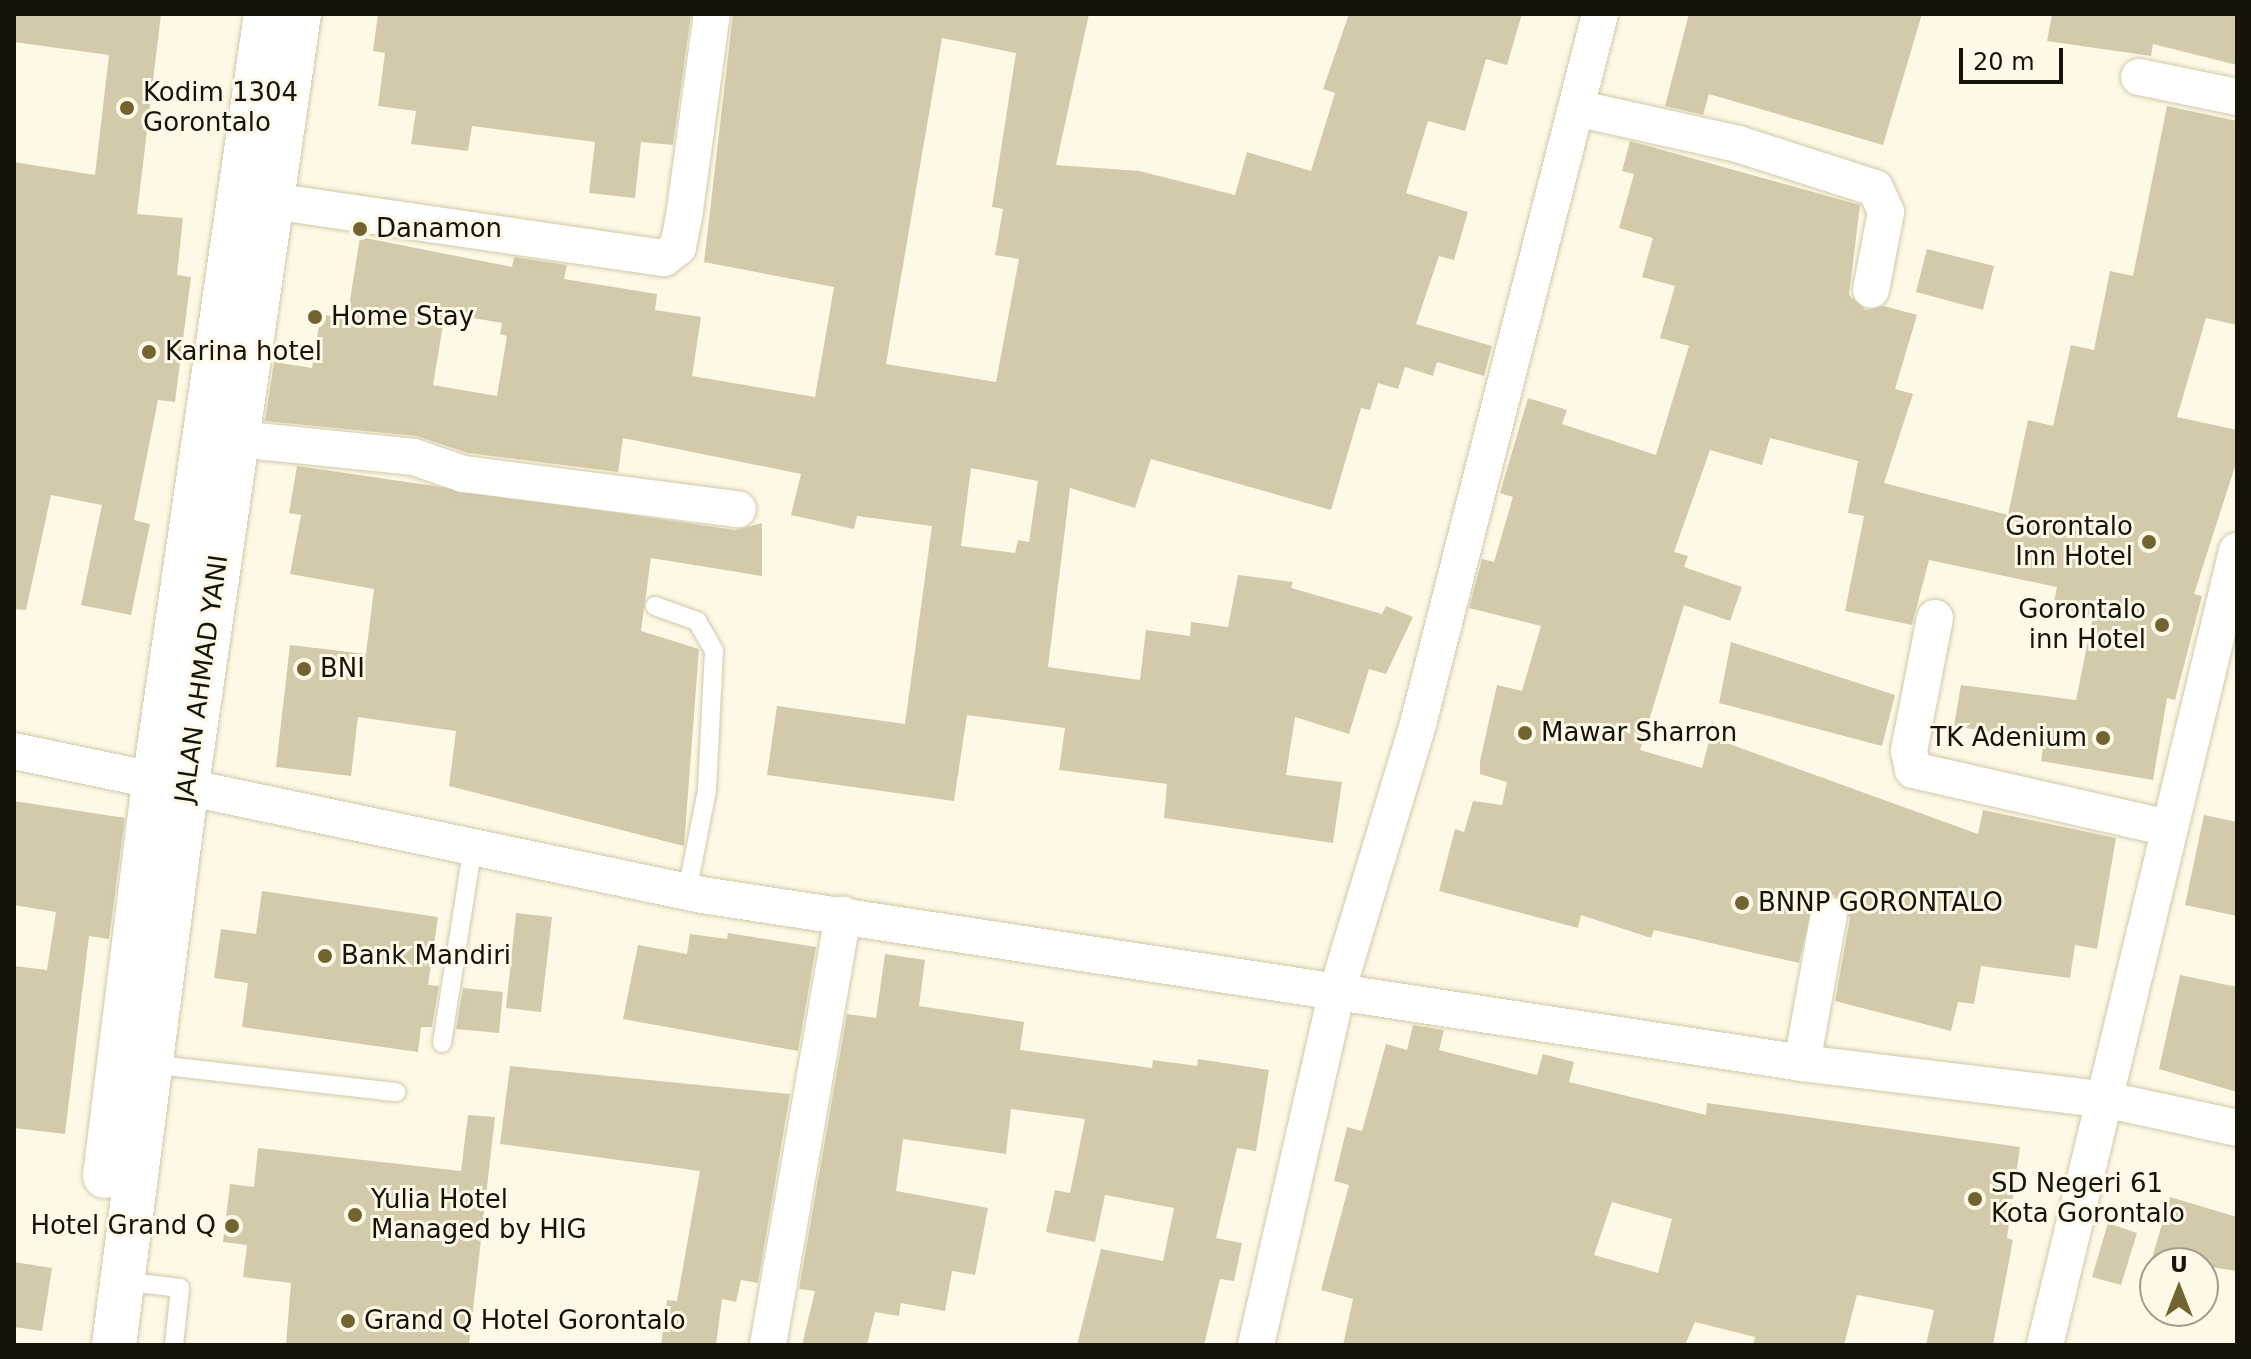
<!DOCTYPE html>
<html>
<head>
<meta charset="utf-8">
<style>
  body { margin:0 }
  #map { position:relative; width:2251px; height:1359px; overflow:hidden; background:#fef9e6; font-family:"DejaVu Sans",sans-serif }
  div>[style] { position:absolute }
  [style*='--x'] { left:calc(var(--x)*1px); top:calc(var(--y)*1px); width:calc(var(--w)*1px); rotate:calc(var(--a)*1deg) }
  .building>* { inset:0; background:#d2caaa }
  .roads { filter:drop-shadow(0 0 2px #d1c9a9) drop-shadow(0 0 2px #d1c9a9) }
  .service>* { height:18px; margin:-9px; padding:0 9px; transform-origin:9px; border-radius:9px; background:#fff }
  .minor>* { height:36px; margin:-18px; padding:0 18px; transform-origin:18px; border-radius:18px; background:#fff }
  .trunk>* { height:44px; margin:-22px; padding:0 22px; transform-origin:22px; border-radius:22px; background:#fff }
  .dots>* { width:22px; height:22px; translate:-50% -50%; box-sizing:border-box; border:4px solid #fef9e6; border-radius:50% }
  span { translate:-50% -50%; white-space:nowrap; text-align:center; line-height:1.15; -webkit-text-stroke:6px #fef9e6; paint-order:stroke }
  .poi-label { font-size:26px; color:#161308 }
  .left { translate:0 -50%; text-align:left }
  .right { translate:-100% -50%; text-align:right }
  .street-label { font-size:26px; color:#161308 }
  .frame { position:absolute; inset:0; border:16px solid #161308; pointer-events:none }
  .north { position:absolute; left:2139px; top:1247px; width:80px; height:80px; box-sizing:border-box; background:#fef9e6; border:2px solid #a19d8d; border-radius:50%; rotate:0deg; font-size:22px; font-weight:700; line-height:32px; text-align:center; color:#161308 }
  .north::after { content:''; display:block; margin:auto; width:28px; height:36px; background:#726431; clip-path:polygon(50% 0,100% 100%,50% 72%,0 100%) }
  .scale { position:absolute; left:1959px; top:48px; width:104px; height:36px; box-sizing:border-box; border:4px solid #161308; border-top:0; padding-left:10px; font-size:24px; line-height:28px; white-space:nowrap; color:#161308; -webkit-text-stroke:6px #fef9e6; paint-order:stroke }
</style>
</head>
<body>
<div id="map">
  <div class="building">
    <div style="clip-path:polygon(14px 14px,161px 14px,137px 214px,183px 218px,177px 275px,191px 277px,175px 402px,158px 400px,134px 520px,150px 524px,131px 615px,81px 605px,102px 505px,51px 495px,26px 610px,14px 609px,14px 162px,95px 175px,109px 55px,14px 42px)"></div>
    <div style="clip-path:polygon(378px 14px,691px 14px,673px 145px,641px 142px,635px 198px,589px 193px,595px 142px,472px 126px,468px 151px,411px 144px,416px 111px,378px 106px,385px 53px,373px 51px)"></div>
    <div style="clip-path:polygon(evenodd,733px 14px,1089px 14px,1056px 165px,1139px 171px,1235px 195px,1247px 152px,1311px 171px,1335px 93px,1323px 89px,1349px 14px,1522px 14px,1507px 65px,1486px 59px,1465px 131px,1428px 121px,1406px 193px,1468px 212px,1454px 260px,1439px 256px,1416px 324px,1492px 346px,1484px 376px,1437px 362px,1433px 376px,1405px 367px,1398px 389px,1378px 383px,1370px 410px,1361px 408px,1331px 510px,1151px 459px,1135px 508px,1070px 488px,1048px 667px,1140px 680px,1146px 630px,1190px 636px,1191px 622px,1228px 627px,1238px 575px,1293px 582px,1291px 588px,1382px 614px,1386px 606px,1413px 617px,1386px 674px,1369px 669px,1349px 734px,1295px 717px,1286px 775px,1342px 782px,1333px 843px,1164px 818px,1167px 784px,1059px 770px,1065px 728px,967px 715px,954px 801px,767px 775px,777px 706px,905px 724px,932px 526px,857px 516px,854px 529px,791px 515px,801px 474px,623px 438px,618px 472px,468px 453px,416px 436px,265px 421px,274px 362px,312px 368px,321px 314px,347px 319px,360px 237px,512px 267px,514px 257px,567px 265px,564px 279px,657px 294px,655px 310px,701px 317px,692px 376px,815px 397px,834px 287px,704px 262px,733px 14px,942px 38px,1016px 53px,992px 207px,1003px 209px,995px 255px,1019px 259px,996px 382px,886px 364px,942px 38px,733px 14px,445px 313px,502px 323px,500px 334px,507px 336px,497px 396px,433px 385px,445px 313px,733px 14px,971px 468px,1038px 481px,1029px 542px,1018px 540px,1015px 553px,961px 546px,971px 468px)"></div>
    <div style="clip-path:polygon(1689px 14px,1922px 14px,1883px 145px,1709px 94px,1703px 115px,1665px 106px)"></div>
    <div style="clip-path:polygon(2052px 14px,2237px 14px,2237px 65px,2153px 44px,2151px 56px,2047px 41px)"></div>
    <div style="clip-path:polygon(2167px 106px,2237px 121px,2237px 325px,2206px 318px,2177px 417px,2237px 430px,2237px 460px,2194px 594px,2202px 596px,2175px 700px,2167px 698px,2153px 780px,2041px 761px,2044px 741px,1954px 726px,1961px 685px,2076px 700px,2093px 616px,2053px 607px,2057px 587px,1929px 560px,1912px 625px,1845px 611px,1864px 516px,1848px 513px,1858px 461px,1770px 438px,1762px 465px,1710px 450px,1674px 552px,1688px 556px,1684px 567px,1742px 587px,1730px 621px,1684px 605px,1640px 750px,1702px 768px,1710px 737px,1978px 834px,1983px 810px,2116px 838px,2097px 949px,2075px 945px,2070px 978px,1981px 966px,1974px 1004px,1958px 1002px,1951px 1031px,1835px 1001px,1850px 918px,1834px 895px,1813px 902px,1799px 963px,1654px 930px,1651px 938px,1581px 915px,1578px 928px,1439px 891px,1455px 829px,1464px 832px,1473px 801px,1502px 805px,1507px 782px,1480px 774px,1480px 761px,1497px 685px,1522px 691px,1541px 626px,1469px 608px,1482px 559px,1494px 562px,1513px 497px,1500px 493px,1528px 398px,1567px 410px,1562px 424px,1656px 455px,1689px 346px,1660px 338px,1675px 286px,1642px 277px,1653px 238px,1619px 228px,1634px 174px,1622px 171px,1630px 141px,1860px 205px,1849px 295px,1866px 310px,1884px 306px,1917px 315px,1895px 389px,1913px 394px,1884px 483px,2008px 515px,2028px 420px,2053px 426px,2071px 345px,2094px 350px,2110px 271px,2133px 276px)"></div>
    <div style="clip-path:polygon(1927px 249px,1994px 266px,1983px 310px,1916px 292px)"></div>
    <div style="clip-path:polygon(297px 466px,735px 530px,762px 523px,762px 576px,651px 558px,641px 631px,699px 649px,684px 846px,449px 786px,456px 731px,358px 717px,351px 776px,276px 767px,290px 645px,366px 654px,374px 589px,290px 574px,301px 515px,289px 513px)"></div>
    <div style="clip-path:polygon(1731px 642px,1895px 695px,1882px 746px,1719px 703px)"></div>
    <div style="clip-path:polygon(14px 801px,125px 818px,109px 939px,89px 936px,65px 1134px,14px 1128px,14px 966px,47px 970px,56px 912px,14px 905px)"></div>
    <div style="clip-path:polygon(2204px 815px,2237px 822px,2237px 916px,2185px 905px)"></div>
    <div style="clip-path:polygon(262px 891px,438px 917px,428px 985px,439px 986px,432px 1027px,421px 1027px,418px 1052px,242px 1027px,248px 983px,214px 978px,221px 929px,256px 934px)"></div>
    <div style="clip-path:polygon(516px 913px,552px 917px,541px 1012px,506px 1008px)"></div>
    <div style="clip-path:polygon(728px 933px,816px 947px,798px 1051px,623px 1019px,638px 945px,687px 954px,690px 934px,727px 939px)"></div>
    <div style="clip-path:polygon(885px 954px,925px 960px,919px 1006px,1024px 1022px,1020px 1050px,1152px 1068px,1153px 1060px,1197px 1066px,1198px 1059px,1269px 1070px,1256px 1151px,1237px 1148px,1216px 1238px,1242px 1243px,1234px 1281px,1220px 1279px,1204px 1345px,1077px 1345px,1101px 1249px,1163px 1261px,1174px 1208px,1105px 1195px,1095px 1242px,1046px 1232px,1055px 1190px,1070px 1193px,1085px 1119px,1011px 1109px,1006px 1154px,903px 1139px,896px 1191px,988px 1208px,975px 1275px,952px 1271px,945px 1311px,901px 1303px,899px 1316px,875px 1312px,867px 1345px,802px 1345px,815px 1291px,799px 1289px,847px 1014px,876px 1018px)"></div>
    <div style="clip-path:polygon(2180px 975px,2237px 987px,2237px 1092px,2159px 1069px)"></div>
    <div style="clip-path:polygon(463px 988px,503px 992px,499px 1033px,456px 1029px)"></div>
    <div style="clip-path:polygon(evenodd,1413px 1025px,1444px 1030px,1439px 1050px,1537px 1075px,1543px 1054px,1574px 1062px,1569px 1082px,1706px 1115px,1707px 1103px,2020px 1147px,2007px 1238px,2013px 1240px,1993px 1345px,1926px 1345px,1934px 1310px,1857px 1295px,1844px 1345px,1753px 1345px,1755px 1337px,1695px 1322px,1685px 1345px,1343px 1345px,1353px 1299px,1321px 1290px,1349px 1185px,1334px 1181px,1347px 1127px,1362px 1131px,1386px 1044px,1407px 1050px,1413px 1025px,1612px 1202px,1672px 1219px,1658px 1273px,1594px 1255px,1612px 1202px)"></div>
    <div style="clip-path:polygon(510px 1066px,790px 1094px,758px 1283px,741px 1280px,736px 1302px,722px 1299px,716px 1345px,661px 1345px,667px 1300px,677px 1301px,700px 1171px,500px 1144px)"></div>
    <div style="clip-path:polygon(468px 1115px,495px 1117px,469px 1345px,286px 1345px,291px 1283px,243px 1277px,247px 1245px,223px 1242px,230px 1184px,254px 1187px,258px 1148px,461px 1171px)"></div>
    <div style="clip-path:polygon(2170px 1197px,2237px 1217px,2237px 1271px,2152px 1258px)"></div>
    <div style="clip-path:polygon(2108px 1223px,2137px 1233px,2121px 1285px,2092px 1277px)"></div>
    <div style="clip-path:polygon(14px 1262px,52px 1268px,42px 1331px,14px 1327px)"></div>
  </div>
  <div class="roads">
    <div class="service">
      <div style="--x:655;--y:606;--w:45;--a:19.7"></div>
      <div style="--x:697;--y:621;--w:34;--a:60"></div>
      <div style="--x:714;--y:651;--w:139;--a:92.9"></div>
      <div style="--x:707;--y:790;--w:104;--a:101.1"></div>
      <div style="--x:442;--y:1043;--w:193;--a:-81.1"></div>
      <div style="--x:149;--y:1064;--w:249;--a:6.5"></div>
      <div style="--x:122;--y:1281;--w:58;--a:6.9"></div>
      <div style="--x:180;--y:1288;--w:57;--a:96"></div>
    </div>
    <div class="minor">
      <div style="--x:2139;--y:77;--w:100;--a:11.5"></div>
      <div style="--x:1576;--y:108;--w:166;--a:12.5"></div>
      <div style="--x:1738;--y:144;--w:144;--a:17.8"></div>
      <div style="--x:1875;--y:188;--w:26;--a:65"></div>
      <div style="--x:1886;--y:212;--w:79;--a:100.9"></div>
      <div style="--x:272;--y:201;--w:396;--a:8.3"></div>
      <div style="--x:664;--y:258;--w:18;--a:-38"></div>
      <div style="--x:678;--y:247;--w:38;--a:-79"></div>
      <div style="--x:685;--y:210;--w:198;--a:-82.2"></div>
      <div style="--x:237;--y:439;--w:178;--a:5.8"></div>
      <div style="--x:414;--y:457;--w:52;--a:19.1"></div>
      <div style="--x:463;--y:474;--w:277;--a:7.3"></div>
      <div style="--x:1935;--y:618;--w:136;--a:101.1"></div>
      <div style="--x:1909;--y:751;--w:19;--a:78"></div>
      <div style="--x:1913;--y:770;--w:262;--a:12.8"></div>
      <div style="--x:14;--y:751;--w:703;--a:11.82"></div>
      <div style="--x:702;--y:895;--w:1113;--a:8.68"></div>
      <div style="--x:1802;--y:1063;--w:308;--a:6.9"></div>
      <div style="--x:2108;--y:1100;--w:132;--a:12.2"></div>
      <div style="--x:1802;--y:1063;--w:150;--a:-79.7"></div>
      <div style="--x:768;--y:1345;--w:437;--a:-80.1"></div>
      <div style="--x:1256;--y:1345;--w:363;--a:-77.1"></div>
      <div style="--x:1337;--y:991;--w:279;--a:-73.1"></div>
      <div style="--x:1418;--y:724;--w:733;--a:-75.62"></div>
      <div style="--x:2045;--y:1345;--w:817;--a:-76.41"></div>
    </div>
    <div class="trunk">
      <div style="--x:105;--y:1176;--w:403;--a:-82.9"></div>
      <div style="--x:155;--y:776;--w:770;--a:-81.71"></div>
      <div style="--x:114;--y:1345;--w:559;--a:-82.6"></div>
      <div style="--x:186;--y:791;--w:785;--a:-81.73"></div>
    </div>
  </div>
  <div class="dots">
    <div style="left:127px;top:108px;background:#726431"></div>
    <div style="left:360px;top:229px;background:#726431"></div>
    <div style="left:315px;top:317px;background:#726431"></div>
    <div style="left:149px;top:352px;background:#726431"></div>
    <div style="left:2149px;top:542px;background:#726431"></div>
    <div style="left:2162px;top:625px;background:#726431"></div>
    <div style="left:304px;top:669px;background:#726431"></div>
    <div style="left:1525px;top:733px;background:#726431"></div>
    <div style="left:2103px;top:738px;background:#726431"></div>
    <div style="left:1742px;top:903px;background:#726431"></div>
    <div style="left:325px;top:956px;background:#726431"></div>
    <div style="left:1975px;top:1199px;background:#726431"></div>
    <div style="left:355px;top:1215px;background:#726431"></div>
    <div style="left:232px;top:1226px;background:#726431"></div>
    <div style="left:348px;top:1321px;background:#726431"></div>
  </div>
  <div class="poi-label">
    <span class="left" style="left:143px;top:108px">Kodim 1304<br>Gorontalo</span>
    <span class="left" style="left:376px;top:229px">Danamon</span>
    <span class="left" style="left:331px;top:317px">Home Stay</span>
    <span class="left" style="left:165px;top:352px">Karina hotel</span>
    <span class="right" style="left:2133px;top:542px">Gorontalo<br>Inn Hotel</span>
    <span class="right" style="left:2146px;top:625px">Gorontalo<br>inn Hotel</span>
    <span class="left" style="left:320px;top:669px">BNI</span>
    <span class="left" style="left:1541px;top:733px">Mawar Sharron</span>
    <span class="right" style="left:2087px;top:738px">TK Adenium</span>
    <span class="left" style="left:1758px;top:903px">BNNP GORONTALO</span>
    <span class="left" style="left:341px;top:956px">Bank Mandiri</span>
    <span class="left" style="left:1991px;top:1199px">SD Negeri 61<br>Kota Gorontalo</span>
    <span class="left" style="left:371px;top:1215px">Yulia Hotel<br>Managed by HIG</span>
    <span class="right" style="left:216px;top:1226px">Hotel Grand Q</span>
    <span class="left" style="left:364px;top:1321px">Grand Q Hotel Gorontalo</span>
  </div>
  <div class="street-label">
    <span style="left:202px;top:679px;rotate:-82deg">JALAN AHMAD YANI</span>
  </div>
  <div class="frame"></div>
  <div class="north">U</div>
  <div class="scale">20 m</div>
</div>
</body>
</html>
